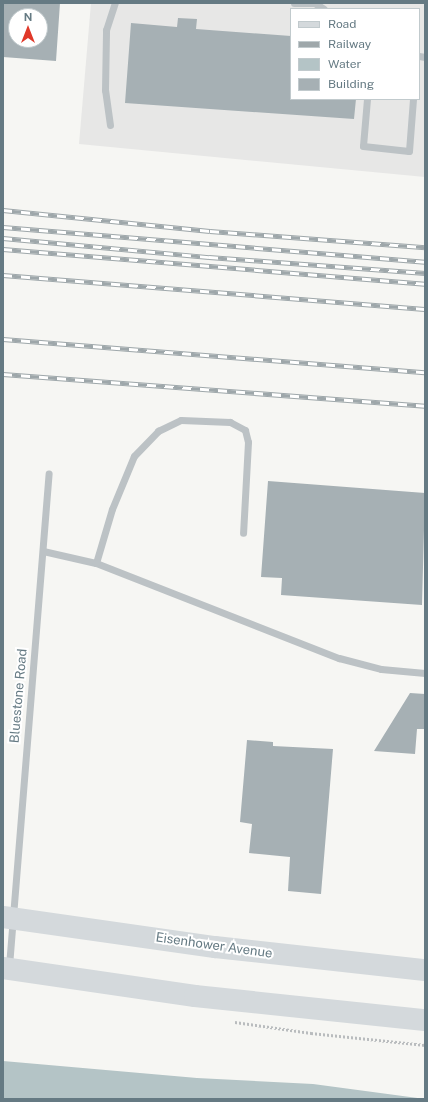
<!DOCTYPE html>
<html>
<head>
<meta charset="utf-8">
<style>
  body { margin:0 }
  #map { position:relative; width:428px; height:1102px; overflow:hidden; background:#f6f6f3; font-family:"Public Sans",sans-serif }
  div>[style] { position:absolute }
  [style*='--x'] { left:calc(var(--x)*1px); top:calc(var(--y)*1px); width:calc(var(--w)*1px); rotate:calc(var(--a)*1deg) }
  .built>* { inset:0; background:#e7e7e6 }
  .water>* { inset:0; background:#b4c4c6 }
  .building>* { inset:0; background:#a6b0b4 }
  .path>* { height:2.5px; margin-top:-1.25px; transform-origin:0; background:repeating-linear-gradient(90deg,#b9bcbe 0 2px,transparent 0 4px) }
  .minor>* { height:7px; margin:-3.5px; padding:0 3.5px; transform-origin:3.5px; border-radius:3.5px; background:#bcc2c5 }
  .major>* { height:22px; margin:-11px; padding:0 11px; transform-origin:11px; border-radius:11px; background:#d4d9dc }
  .rail>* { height:4.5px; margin-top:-2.25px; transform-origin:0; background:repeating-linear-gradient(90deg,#fff 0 9px,#9ea7aa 0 18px); box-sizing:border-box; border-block:1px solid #9ea7aa }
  span { translate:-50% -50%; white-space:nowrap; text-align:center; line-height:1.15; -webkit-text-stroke:4px #fff; paint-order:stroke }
  .street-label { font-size:13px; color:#657a83 }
  .frame { position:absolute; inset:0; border:4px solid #657a83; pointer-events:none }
  .legend { position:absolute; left:290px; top:8px; width:130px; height:92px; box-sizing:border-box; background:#fff; border:1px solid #c1cacd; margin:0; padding:5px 7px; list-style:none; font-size:12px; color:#657a83 }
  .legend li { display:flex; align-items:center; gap:8px; height:20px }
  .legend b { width:20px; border:1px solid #c1cacd }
  .north { position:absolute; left:8px; top:8px; width:40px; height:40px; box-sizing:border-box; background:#fff; border:1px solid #c1cacd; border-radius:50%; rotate:0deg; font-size:11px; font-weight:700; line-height:16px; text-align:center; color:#657a83 }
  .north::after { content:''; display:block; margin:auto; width:14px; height:18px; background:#e03829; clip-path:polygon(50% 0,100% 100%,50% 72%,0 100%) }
</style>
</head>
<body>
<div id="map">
  <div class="built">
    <div style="clip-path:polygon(evenodd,91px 3px,425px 3px,425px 177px,79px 144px,91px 3px,291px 9px,419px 9px,419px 99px,291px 99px,291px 9px)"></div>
  </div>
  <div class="water">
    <div style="clip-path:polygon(3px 1061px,197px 1078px,313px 1084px,425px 1099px,3px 1099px)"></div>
  </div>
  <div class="building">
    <div style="clip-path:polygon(evenodd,3px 3px,60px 3px,56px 61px,3px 57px,3px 3px,16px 16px,40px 16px,40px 40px,16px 40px,16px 16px)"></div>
    <div style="clip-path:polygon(178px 18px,197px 19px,196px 29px,291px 36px,291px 99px,356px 99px,354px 119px,125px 103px,131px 23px,177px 27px)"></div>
    <div style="clip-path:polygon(268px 481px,425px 493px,422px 605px,281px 595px,282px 578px,261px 577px)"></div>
    <div style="clip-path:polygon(410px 693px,425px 694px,425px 729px,417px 729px,415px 754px,374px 751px)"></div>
    <div style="clip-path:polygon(247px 740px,273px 742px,273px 746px,333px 749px,321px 894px,288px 891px,290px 857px,249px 853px,252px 824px,240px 822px)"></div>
  </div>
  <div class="path">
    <div style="--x:235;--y:1022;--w:77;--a:8.2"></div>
    <div style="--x:311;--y:1033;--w:115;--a:6"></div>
  </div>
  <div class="minor">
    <div style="--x:294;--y:3;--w:23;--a:0"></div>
    <div style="--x:316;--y:4;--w:9;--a:32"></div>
    <div style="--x:419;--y:56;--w:6;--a:9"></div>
    <div style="--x:367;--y:99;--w:47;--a:94.9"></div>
    <div style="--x:363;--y:146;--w:46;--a:6.2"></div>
    <div style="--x:409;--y:151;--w:52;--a:-85.6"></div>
    <div style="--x:110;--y:125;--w:35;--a:-98"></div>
    <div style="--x:105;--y:90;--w:60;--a:-89"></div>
    <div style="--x:106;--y:30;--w:28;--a:-72"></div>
    <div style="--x:43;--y:551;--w:54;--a:12.8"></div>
    <div style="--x:96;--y:563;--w:261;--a:21.4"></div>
    <div style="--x:339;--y:658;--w:43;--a:14.7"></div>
    <div style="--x:381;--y:669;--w:44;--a:5.2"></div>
    <div style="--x:96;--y:563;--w:56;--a:-73.5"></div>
    <div style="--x:112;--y:509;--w:57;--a:-67.5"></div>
    <div style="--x:134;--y:456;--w:35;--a:-46"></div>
    <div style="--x:158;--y:431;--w:25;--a:-26"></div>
    <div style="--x:181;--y:420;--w:49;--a:2.3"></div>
    <div style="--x:230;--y:422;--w:17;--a:28"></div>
    <div style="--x:245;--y:430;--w:12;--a:76"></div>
    <div style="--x:248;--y:442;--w:91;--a:93.1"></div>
    <div style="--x:9;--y:966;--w:494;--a:-85.4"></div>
  </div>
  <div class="major">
    <div style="--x:3;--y:917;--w:214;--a:8.1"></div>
    <div style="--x:215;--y:947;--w:211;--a:6.3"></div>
    <div style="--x:3;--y:968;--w:194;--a:8.3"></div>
    <div style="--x:195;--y:996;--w:231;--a:6"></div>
  </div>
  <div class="rail">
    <div style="--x:3;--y:210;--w:208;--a:5.8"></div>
    <div style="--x:210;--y:231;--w:216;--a:4.3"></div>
    <div style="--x:3;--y:227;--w:423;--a:4.7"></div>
    <div style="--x:3;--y:238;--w:207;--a:5.3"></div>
    <div style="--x:209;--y:257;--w:217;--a:4.2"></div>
    <div style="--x:3;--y:249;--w:423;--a:4.7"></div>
    <div style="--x:3;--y:275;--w:423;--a:4.6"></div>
    <div style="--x:3;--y:339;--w:423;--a:4.5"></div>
    <div style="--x:3;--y:374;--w:423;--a:4.3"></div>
  </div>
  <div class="street-label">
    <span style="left:19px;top:696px;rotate:-85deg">Bluestone Road</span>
    <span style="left:214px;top:946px;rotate:8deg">Eisenhower Avenue</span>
  </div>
  <div class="frame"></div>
  <ul class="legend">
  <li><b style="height:5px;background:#d4d9dc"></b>Road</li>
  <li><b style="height:5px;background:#9ea7aa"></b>Railway</li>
  <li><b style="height:11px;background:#b4c4c6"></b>Water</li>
  <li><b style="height:11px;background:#a6b0b4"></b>Building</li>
  </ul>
  <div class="north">N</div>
</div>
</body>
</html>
